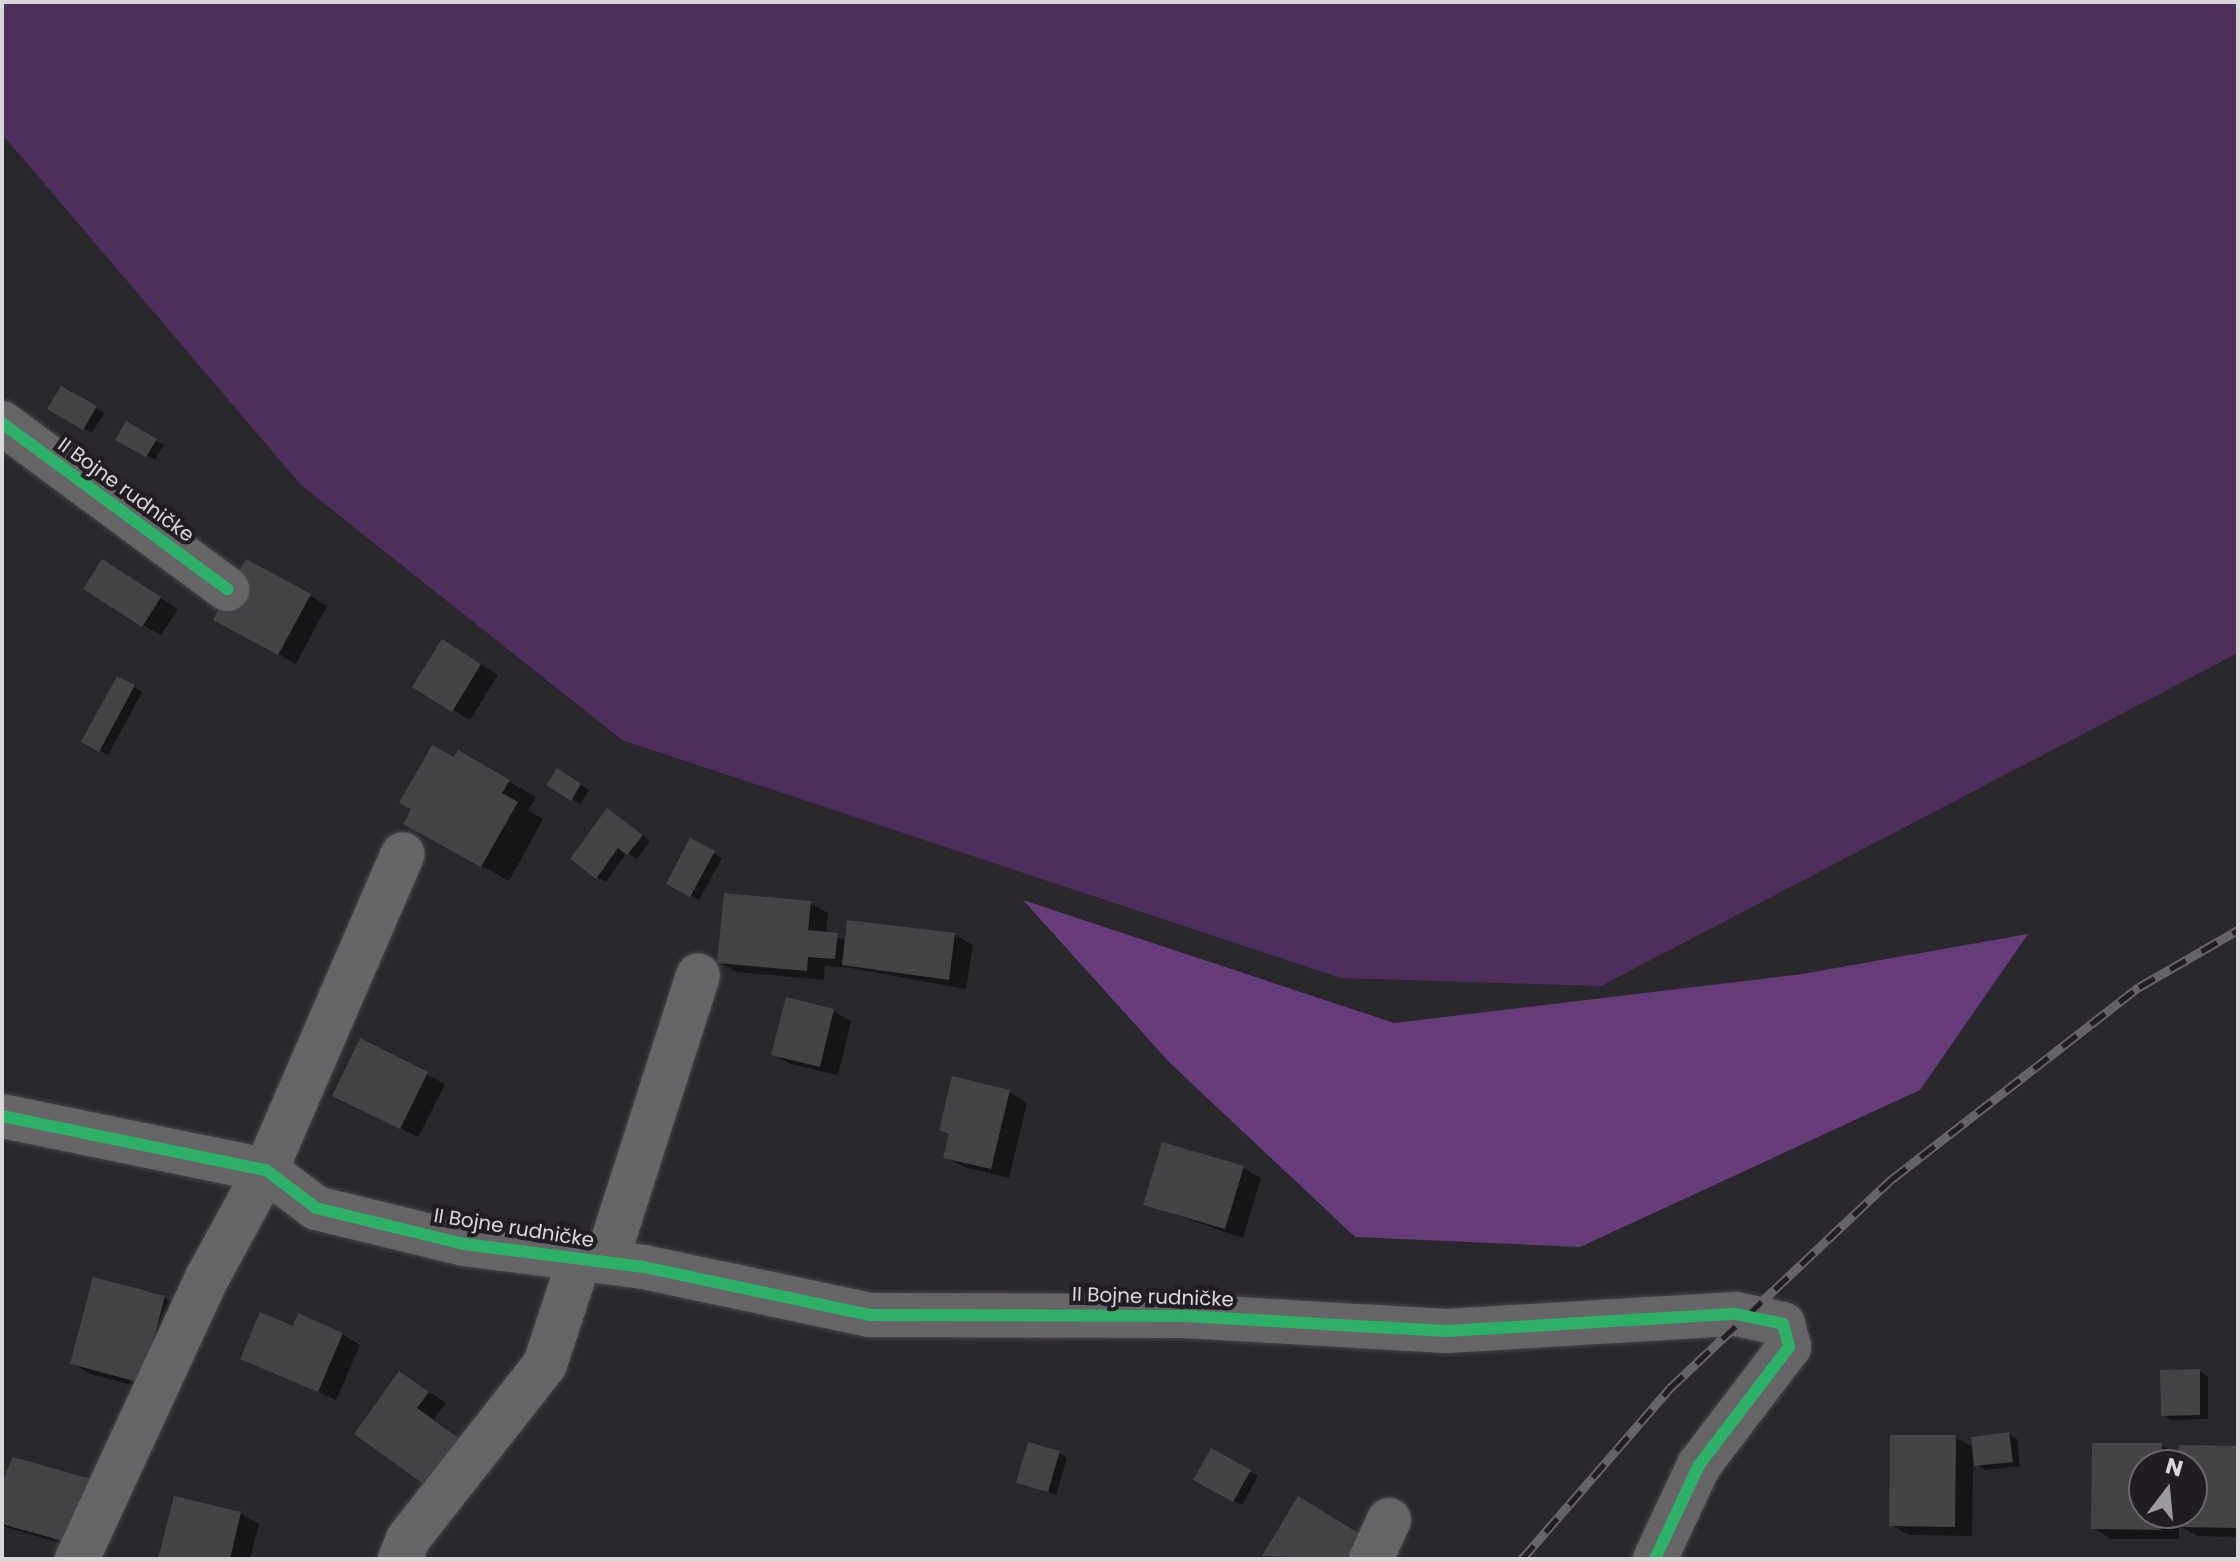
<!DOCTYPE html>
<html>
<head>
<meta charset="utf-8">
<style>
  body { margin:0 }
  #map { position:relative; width:2240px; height:1561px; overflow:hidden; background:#2a282c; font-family:Poppins,sans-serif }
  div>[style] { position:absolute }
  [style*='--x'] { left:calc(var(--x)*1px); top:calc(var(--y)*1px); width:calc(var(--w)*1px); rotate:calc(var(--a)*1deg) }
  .green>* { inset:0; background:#4d2e5c }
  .forest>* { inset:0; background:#663c7b }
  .shadow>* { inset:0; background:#0007 }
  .building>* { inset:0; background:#444346 }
  .roads { filter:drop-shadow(0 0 2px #474548) drop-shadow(0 0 2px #474548) }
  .minor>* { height:44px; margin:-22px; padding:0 22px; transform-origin:22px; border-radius:22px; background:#676568 }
  .rail>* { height:9px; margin-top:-4.5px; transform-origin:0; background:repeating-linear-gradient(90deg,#211d23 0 18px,#666468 0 36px); box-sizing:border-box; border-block:2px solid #666468 }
  .cycleway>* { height:12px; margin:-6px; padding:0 6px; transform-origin:6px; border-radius:6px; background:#2db169 }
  span { translate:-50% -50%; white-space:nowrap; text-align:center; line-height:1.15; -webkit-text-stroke:8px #211d23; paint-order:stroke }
  .street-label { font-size:20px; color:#dad7db }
  .frame { position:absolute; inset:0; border:4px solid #dad7db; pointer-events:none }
  .north { position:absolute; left:2128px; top:1449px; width:80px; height:80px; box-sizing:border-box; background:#211d23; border:2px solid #6b676d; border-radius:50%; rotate:16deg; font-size:22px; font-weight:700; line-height:32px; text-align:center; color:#dad7db }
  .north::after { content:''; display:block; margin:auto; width:28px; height:36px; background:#9c9a9e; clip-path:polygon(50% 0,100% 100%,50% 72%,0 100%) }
</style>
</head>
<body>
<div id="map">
  <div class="green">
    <div style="clip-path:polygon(2px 2px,2238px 2px,2238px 653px,1601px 986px,1341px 978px,622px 740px,301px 485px,2px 134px)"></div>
  </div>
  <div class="forest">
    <div style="clip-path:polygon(1023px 900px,1394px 1023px,1802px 974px,2028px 934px,1920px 1090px,1580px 1247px,1355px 1237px,1170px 1063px)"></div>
  </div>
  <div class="shadow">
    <div style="clip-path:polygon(62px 388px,104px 413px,92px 433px,50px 409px)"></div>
    <div style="clip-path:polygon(127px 424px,164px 445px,155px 460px,118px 439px)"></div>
    <div style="clip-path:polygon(120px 572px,178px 609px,161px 635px,143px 625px)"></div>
    <div style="clip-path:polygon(310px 596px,327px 606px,296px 664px,216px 619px)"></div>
    <div style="clip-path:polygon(461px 652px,498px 675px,470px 720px,453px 710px)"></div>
    <div style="clip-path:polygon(118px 678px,142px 692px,108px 755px,83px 742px)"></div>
    <div style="clip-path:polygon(459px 753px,536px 797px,528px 810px,543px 819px,509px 881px,405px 823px)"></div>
    <div style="clip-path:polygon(558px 771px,589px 790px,580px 804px,549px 784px)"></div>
    <div style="clip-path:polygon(616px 815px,650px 841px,637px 859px,627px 852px,606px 882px,597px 877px)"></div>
    <div style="clip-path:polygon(690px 841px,722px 858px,699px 900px,669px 883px)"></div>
    <div style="clip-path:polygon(810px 903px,828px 913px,826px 934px,847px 940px,955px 935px,973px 945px,966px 989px,851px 968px,825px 966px,824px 980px,737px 972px,719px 962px)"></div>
    <div style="clip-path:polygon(833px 1011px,851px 1021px,838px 1075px,791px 1064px,773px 1054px)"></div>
    <div style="clip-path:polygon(361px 1041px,445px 1084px,418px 1137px,352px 1105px)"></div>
    <div style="clip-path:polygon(1009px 1092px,1027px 1103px,1009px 1178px,964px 1167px,946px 1157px,951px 1135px,941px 1129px)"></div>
    <div style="clip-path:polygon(1243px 1168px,1261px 1178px,1243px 1238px,1145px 1204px)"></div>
    <div style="clip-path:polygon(164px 1298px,182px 1308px,160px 1392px,90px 1374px,72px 1363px)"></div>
    <div style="clip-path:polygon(294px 1328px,342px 1334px,360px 1345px,336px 1400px,242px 1358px)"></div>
    <div style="clip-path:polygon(2199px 1371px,2208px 1376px,2208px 1419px,2171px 1420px,2163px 1415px)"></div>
    <div style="clip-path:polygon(400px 1373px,446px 1403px,434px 1419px,475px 1450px,443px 1494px)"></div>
    <div style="clip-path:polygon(2009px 1434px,2017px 1439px,2020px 1466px,1985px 1470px,1973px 1463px,1972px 1536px,1909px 1535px,1891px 1525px,1955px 1437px,1974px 1448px)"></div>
    <div style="clip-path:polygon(evenodd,2094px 1445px,2161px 1445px,2181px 1457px,2238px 1448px,2238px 1537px,2197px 1536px,2179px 1526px,2179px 1539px,2111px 1539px,2093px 1528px,2094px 1445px,2144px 1465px,2192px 1465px,2192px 1513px,2144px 1513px,2144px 1465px)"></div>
    <div style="clip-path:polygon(1212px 1451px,1258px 1476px,1242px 1505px,1196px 1480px)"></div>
    <div style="clip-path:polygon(1059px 1453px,1067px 1458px,1056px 1495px,1018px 1482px)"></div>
    <div style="clip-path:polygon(2px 1483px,91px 1552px,2px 1526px)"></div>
    <div style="clip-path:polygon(176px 1498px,241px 1514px,259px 1524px,250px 1559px,160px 1559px)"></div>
    <div style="clip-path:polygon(1299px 1499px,1373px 1559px,1265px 1555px)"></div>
  </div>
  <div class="building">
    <div style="clip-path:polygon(61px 386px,97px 406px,83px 430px,47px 409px)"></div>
    <div style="clip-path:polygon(126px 421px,157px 439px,146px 457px,115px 440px)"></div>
    <div style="clip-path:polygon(102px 559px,161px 597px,142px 627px,83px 589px)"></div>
    <div style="clip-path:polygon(246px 559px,311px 594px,278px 655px,213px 620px)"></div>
    <div style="clip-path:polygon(442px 639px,481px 664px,452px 712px,412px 687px)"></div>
    <div style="clip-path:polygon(117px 676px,135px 685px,99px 752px,81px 742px)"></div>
    <div style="clip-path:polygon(432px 745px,454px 757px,458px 750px,510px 780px,502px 793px,518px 802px,481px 867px,403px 824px,411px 809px,399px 803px)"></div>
    <div style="clip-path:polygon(557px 768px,581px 784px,571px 801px,546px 785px)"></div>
    <div style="clip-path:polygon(607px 808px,643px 835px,627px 855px,618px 848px,596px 879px,570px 859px)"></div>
    <div style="clip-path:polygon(690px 838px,715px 851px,690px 897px,666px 884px)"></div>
    <div style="clip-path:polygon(724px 893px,811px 901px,808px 930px,838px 933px,835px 959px,808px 957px,807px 971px,717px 963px)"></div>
    <div style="clip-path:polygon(847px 920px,955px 933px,949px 980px,842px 965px)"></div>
    <div style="clip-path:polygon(786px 997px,834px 1009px,820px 1067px,771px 1055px)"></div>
    <div style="clip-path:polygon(360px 1038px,428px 1072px,400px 1129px,332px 1096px)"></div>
    <div style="clip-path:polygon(952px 1076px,1010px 1090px,991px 1169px,943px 1158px,949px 1134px,939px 1130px)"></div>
    <div style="clip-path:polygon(1162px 1142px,1244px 1166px,1225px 1229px,1143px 1205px)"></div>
    <div style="clip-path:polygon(93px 1277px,165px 1296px,142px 1383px,70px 1364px)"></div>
    <div style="clip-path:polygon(260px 1312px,293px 1326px,298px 1313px,343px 1333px,318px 1392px,240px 1359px)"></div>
    <div style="clip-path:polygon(2200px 1369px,2200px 1415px,2161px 1416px,2160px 1370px)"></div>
    <div style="clip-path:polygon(399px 1371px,429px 1392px,417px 1408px,459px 1438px,425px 1485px,354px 1434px)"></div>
    <div style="clip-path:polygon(2009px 1432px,2013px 1462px,1974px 1466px,1971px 1437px)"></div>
    <div style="clip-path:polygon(1890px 1435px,1956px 1435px,1955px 1527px,1889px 1526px)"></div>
    <div style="clip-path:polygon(1028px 1442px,1060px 1451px,1048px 1492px,1016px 1483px)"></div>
    <div style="clip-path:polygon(2092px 1443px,2162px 1443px,2161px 1465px,2144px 1465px,2144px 1513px,2161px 1513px,2161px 1530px,2091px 1529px)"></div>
    <div style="clip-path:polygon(2179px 1445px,2238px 1446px,2238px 1528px,2177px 1527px,2178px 1513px,2192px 1513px,2192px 1465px,2179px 1465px)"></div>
    <div style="clip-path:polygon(1211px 1448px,1251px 1470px,1233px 1502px,1193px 1480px)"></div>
    <div style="clip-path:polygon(13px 1457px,91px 1479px,73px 1544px,2px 1524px,2px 1481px)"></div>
    <div style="clip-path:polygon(174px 1496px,241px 1512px,230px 1559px,158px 1559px)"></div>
    <div style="clip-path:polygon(1298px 1496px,1363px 1536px,1349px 1559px,1262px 1556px)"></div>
  </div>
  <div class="roads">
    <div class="minor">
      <div style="--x:2;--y:423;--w:280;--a:36.4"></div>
      <div style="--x:2;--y:1116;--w:269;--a:11.6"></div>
      <div style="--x:266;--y:1170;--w:63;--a:37.2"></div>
      <div style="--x:316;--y:1208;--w:152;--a:13.7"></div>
      <div style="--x:464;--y:1244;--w:181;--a:7.3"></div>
      <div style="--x:644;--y:1267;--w:230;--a:12"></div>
      <div style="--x:869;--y:1315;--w:316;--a:0.2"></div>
      <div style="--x:1185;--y:1316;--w:262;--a:3.3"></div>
      <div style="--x:1447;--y:1331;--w:289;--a:-3.4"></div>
      <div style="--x:1736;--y:1314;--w:48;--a:12"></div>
      <div style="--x:1783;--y:1324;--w:24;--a:75"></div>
      <div style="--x:1789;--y:1347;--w:148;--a:127.3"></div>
      <div style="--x:1699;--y:1465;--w:104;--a:115.1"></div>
      <div style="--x:606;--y:1262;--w:301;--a:-72.2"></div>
      <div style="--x:77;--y:1559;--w:310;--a:-65.2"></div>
      <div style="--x:207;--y:1278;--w:123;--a:-61.4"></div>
      <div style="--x:266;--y:1170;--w:344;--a:-66.6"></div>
      <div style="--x:400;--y:1559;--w:22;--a:-68"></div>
      <div style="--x:408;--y:1539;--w:222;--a:-51.9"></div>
      <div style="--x:545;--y:1364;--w:108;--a:-71.7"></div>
      <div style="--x:1371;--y:1559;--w:43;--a:-65.2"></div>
    </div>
  </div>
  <div class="rail">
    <div style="--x:1522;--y:1559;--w:226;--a:-49.1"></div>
    <div style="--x:1670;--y:1388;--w:305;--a:-43.3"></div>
    <div style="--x:1892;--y:1179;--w:313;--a:-37.9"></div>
    <div style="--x:2139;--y:987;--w:114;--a:-29.9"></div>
  </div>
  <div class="cycleway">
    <div style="--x:2;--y:423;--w:280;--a:36.4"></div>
    <div style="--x:2;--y:1116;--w:269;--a:11.6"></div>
    <div style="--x:266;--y:1170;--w:63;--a:37.2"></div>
    <div style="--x:316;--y:1208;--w:152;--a:13.7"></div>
    <div style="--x:464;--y:1244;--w:181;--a:7.3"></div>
    <div style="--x:644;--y:1267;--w:230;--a:12"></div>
    <div style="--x:869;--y:1315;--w:316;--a:0.2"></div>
    <div style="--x:1185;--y:1316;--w:262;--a:3.3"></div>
    <div style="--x:1447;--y:1331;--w:289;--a:-3.4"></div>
    <div style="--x:1736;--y:1314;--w:48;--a:12"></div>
    <div style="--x:1783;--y:1324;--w:24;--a:75"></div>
    <div style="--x:1789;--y:1347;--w:148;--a:127.3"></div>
    <div style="--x:1699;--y:1465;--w:104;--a:115.1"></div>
  </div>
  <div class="street-label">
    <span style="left:126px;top:490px;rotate:36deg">II Bojne rudničke</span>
    <span style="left:514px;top:1228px;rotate:9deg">II Bojne rudničke</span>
    <span style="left:1153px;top:1297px;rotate:2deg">II Bojne rudničke</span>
  </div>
  <div class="frame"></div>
  <div class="north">N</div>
</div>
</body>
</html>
